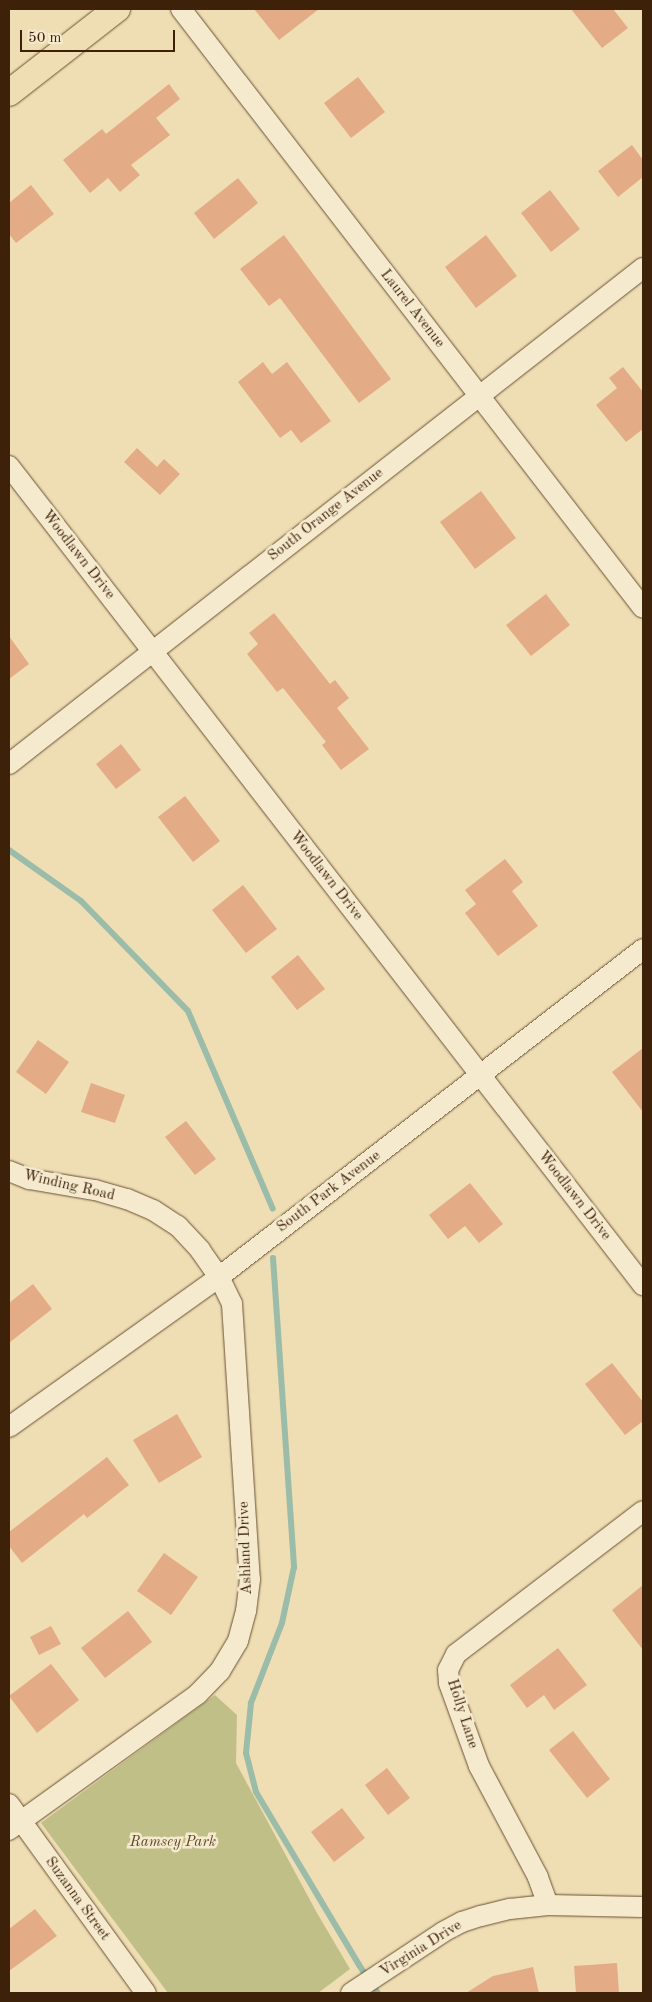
<!DOCTYPE html>
<html>
<head>
<meta charset="utf-8">
<style>
  body { margin:0 }
  #map { position:relative; width:652px; height:2002px; overflow:hidden; background:#efdeb3; font-family:"Old Standard TT",serif }
  div>[style] { position:absolute }
  [style*='--x'] { left:calc(var(--x)*1px); top:calc(var(--y)*1px); width:calc(var(--w)*1px); rotate:calc(var(--a)*1deg) }
  .green>* { inset:0; background:#c0bf88 }
  .stream>* { height:6px; margin:-3px; padding:0 3px; transform-origin:3px; border-radius:3px; background:#9abca9 }
  .building>* { inset:0; background:#e4ab87 }
  .roads { filter:drop-shadow(0 0 1px #6a5034) drop-shadow(0 0 1px #6a5034) }
  .minor>* { height:20px; margin:-10px; padding:0 10px; transform-origin:10px; border-radius:10px; background:#f5eace }
  .major>* { height:26px; margin:-13px; padding:0 13px; transform-origin:13px; border-radius:13px; background:#efdeb3 }
  span { translate:-50% -50%; white-space:nowrap; text-align:center; line-height:1.15; -webkit-text-stroke:5px #f5eace; paint-order:stroke }
  .street-label { font-size:15px; color:#3e2109 }
  .park-label { font-size:15px; color:#5e4829; font-style:italic }
  .frame { position:absolute; inset:0; border:10px solid #3e2109; pointer-events:none }
  .scale { position:absolute; left:20px; top:30px; width:155px; height:22px; box-sizing:border-box; border:2px solid #3e2109; border-top:0; padding-left:6px; font-size:15px; line-height:18px; white-space:nowrap; color:#3e2109; -webkit-text-stroke:4px #f5eace; paint-order:stroke }
</style>
</head>
<body>
<div id="map">
  <div class="green">
    <div style="clip-path:polygon(215px 1695px,237px 1715px,236px 1763px,317px 1913px,350px 1969px,318px 1993px,168px 1993px,41px 1823px)"></div>
  </div>
  <div class="stream">
    <div style="--x:9;--y:850;--w:88;--a:35.3"></div>
    <div style="--x:81;--y:901;--w:153;--a:45.8"></div>
    <div style="--x:188;--y:1011;--w:215;--a:66.8"></div>
    <div style="--x:273;--y:1258;--w:310;--a:86.1"></div>
    <div style="--x:294;--y:1567;--w:57;--a:102.1"></div>
    <div style="--x:282;--y:1623;--w:86;--a:111.2"></div>
    <div style="--x:251;--y:1703;--w:50;--a:95.7"></div>
    <div style="--x:246;--y:1753;--w:40;--a:75.6"></div>
    <div style="--x:256;--y:1792;--w:201;--a:59.2"></div>
    <div style="--x:359;--y:1965;--w:34;--a:56"></div>
  </div>
  <div class="building">
    <div style="clip-path:polygon(254px 9px,319px 9px,279px 40px)"></div>
    <div style="clip-path:polygon(571px 9px,613px 9px,628px 28px,602px 48px)"></div>
    <div style="clip-path:polygon(358px 77px,385px 112px,351px 138px,324px 103px)"></div>
    <div style="clip-path:polygon(169px 84px,180px 99px,156px 118px,170px 135px,131px 165px,140px 175px,120px 192px,108px 178px,90px 193px,63px 160px,102px 129px,106px 134px)"></div>
    <div style="clip-path:polygon(632px 145px,643px 160px,643px 177px,618px 197px,598px 171px)"></div>
    <div style="clip-path:polygon(238px 178px,258px 203px,214px 239px,194px 213px)"></div>
    <div style="clip-path:polygon(31px 185px,54px 214px,16px 243px,9px 234px,9px 203px)"></div>
    <div style="clip-path:polygon(550px 190px,580px 229px,551px 252px,521px 213px)"></div>
    <div style="clip-path:polygon(284px 235px,391px 379px,359px 403px,280px 298px,269px 306px,240px 269px)"></div>
    <div style="clip-path:polygon(486px 235px,517px 276px,476px 308px,445px 267px)"></div>
    <div style="clip-path:polygon(263px 362px,272px 374px,287px 362px,331px 421px,301px 443px,291px 430px,280px 438px,238px 382px)"></div>
    <div style="clip-path:polygon(623px 367px,643px 392px,643px 429px,626px 442px,596px 405px,617px 388px,609px 378px)"></div>
    <div style="clip-path:polygon(137px 448px,157px 467px,164px 459px,180px 474px,160px 495px,124px 462px)"></div>
    <div style="clip-path:polygon(481px 491px,516px 538px,475px 569px,440px 522px)"></div>
    <div style="clip-path:polygon(546px 594px,570px 625px,531px 656px,506px 625px)"></div>
    <div style="clip-path:polygon(274px 613px,330px 684px,335px 680px,349px 698px,337px 708px,369px 749px,341px 770px,322px 745px,326px 742px,283px 688px,277px 692px,247px 654px,258px 644px,249px 633px)"></div>
    <div style="clip-path:polygon(9px 636px,29px 664px,9px 679px)"></div>
    <div style="clip-path:polygon(121px 744px,141px 770px,116px 789px,96px 764px)"></div>
    <div style="clip-path:polygon(185px 796px,220px 841px,193px 862px,158px 817px)"></div>
    <div style="clip-path:polygon(505px 859px,523px 882px,512px 891px,538px 926px,498px 956px,465px 913px,476px 904px,465px 890px)"></div>
    <div style="clip-path:polygon(243px 885px,277px 929px,246px 953px,212px 910px)"></div>
    <div style="clip-path:polygon(298px 955px,325px 989px,297px 1010px,271px 977px)"></div>
    <div style="clip-path:polygon(38px 1040px,69px 1062px,46px 1094px,16px 1072px)"></div>
    <div style="clip-path:polygon(643px 1048px,643px 1112px,612px 1072px)"></div>
    <div style="clip-path:polygon(91px 1083px,125px 1095px,115px 1123px,81px 1112px)"></div>
    <div style="clip-path:polygon(186px 1121px,216px 1159px,195px 1175px,165px 1137px)"></div>
    <div style="clip-path:polygon(470px 1183px,503px 1224px,479px 1243px,465px 1226px,448px 1239px,429px 1215px)"></div>
    <div style="clip-path:polygon(33px 1284px,52px 1309px,9px 1343px,9px 1303px)"></div>
    <div style="clip-path:polygon(612px 1363px,643px 1402px,643px 1421px,625px 1435px,585px 1384px)"></div>
    <div style="clip-path:polygon(177px 1414px,202px 1457px,159px 1483px,133px 1440px)"></div>
    <div style="clip-path:polygon(107px 1457px,129px 1485px,87px 1518px,84px 1514px,22px 1563px,9px 1546px,9px 1532px)"></div>
    <div style="clip-path:polygon(164px 1553px,198px 1577px,171px 1615px,137px 1591px)"></div>
    <div style="clip-path:polygon(643px 1585px,643px 1650px,612px 1610px)"></div>
    <div style="clip-path:polygon(128px 1611px,152px 1642px,105px 1678px,81px 1648px)"></div>
    <div style="clip-path:polygon(51px 1626px,61px 1644px,39px 1655px,30px 1637px)"></div>
    <div style="clip-path:polygon(558px 1648px,587px 1685px,554px 1710px,544px 1695px,527px 1708px,510px 1685px)"></div>
    <div style="clip-path:polygon(51px 1664px,79px 1700px,37px 1733px,9px 1696px)"></div>
    <div style="clip-path:polygon(573px 1731px,610px 1779px,587px 1798px,549px 1750px)"></div>
    <div style="clip-path:polygon(387px 1768px,410px 1798px,388px 1815px,365px 1785px)"></div>
    <div style="clip-path:polygon(342px 1808px,365px 1838px,334px 1862px,311px 1832px)"></div>
    <div style="clip-path:polygon(35px 1909px,57px 1936px,9px 1971px,9px 1929px)"></div>
    <div style="clip-path:polygon(617px 1963px,619px 1993px,576px 1993px,574px 1966px)"></div>
    <div style="clip-path:polygon(533px 1967px,539px 1993px,466px 1993px,493px 1976px)"></div>
  </div>
  <div class="roads">
    <div class="minor">
      <div style="--x:181;--y:9;--w:756;--a:52.36"></div>
      <div style="--x:9;--y:466;--w:1036;--a:52.26"></div>
      <div style="--x:9;--y:764;--w:805;--a:-38.04"></div>
      <div style="--x:9;--y:1171;--w:22;--a:22"></div>
      <div style="--x:29;--y:1179;--w:67;--a:9.5"></div>
      <div style="--x:95;--y:1190;--w:33;--a:16"></div>
      <div style="--x:127;--y:1199;--w:28;--a:23"></div>
      <div style="--x:153;--y:1210;--w:30;--a:33"></div>
      <div style="--x:178;--y:1226;--w:33;--a:47"></div>
      <div style="--x:200;--y:1250;--w:33;--a:55"></div>
      <div style="--x:219;--y:1277;--w:30;--a:64"></div>
      <div style="--x:232;--y:1304;--w:276;--a:86.3"></div>
      <div style="--x:250;--y:1579;--w:32;--a:97"></div>
      <div style="--x:246;--y:1611;--w:31;--a:105"></div>
      <div style="--x:238;--y:1641;--w:35;--a:121"></div>
      <div style="--x:220;--y:1671;--w:32;--a:134"></div>
      <div style="--x:198;--y:1694;--w:233;--a:144.3"></div>
      <div style="--x:9;--y:1427;--w:258;--a:-35.5"></div>
      <div style="--x:219;--y:1277;--w:536;--a:-37.72"></div>
      <div style="--x:9;--y:1804;--w:233;--a:54.1"></div>
      <div style="--x:548;--y:1905;--w:30;--a:-110"></div>
      <div style="--x:538;--y:1877;--w:126;--a:-118"></div>
      <div style="--x:479;--y:1766;--w:88;--a:-109.9"></div>
      <div style="--x:449;--y:1683;--w:13;--a:-94"></div>
      <div style="--x:448;--y:1670;--w:18;--a:-63"></div>
      <div style="--x:456;--y:1654;--w:235;--a:-37.4"></div>
      <div style="--x:351;--y:1993;--w:110;--a:-33.5"></div>
      <div style="--x:443;--y:1932;--w:21;--a:-28"></div>
      <div style="--x:462;--y:1922;--w:20;--a:-18"></div>
      <div style="--x:481;--y:1916;--w:30;--a:-14"></div>
      <div style="--x:510;--y:1909;--w:38;--a:-6"></div>
      <div style="--x:548;--y:1905;--w:95;--a:1.2"></div>
    </div>
    <div class="major">
      <div style="--x:9;--y:93;--w:137;--a:-37.9"></div>
    </div>
  </div>
  <div class="street-label">
    <span style="left:412px;top:309px;rotate:52deg">Laurel Avenue</span>
    <span style="left:326px;top:515px;rotate:-38deg">South Orange Avenue</span>
    <span style="left:78px;top:555px;rotate:52deg">Woodlawn Drive</span>
    <span style="left:326px;top:876px;rotate:52deg">Woodlawn Drive</span>
    <span style="left:69px;top:1186px;rotate:13deg">Winding Road</span>
    <span style="left:329px;top:1192px;rotate:-37deg">South Park Avenue</span>
    <span style="left:574px;top:1196px;rotate:52deg">Woodlawn Drive</span>
    <span style="left:246px;top:1548px;rotate:-92deg">Ashland Drive</span>
    <span style="left:462px;top:1714px;rotate:72deg">Holly Lane</span>
    <span style="left:77px;top:1899px;rotate:54deg">Suzanna Street</span>
    <span style="left:421px;top:1949px;rotate:-32deg">Virginia Drive</span>
  </div>
  <div class="park-label">
    <span style="left:173px;top:1843px">Ramsey Park</span>
  </div>
  <div class="frame"></div>
  <div class="scale">50 m</div>
</div>
</body>
</html>
